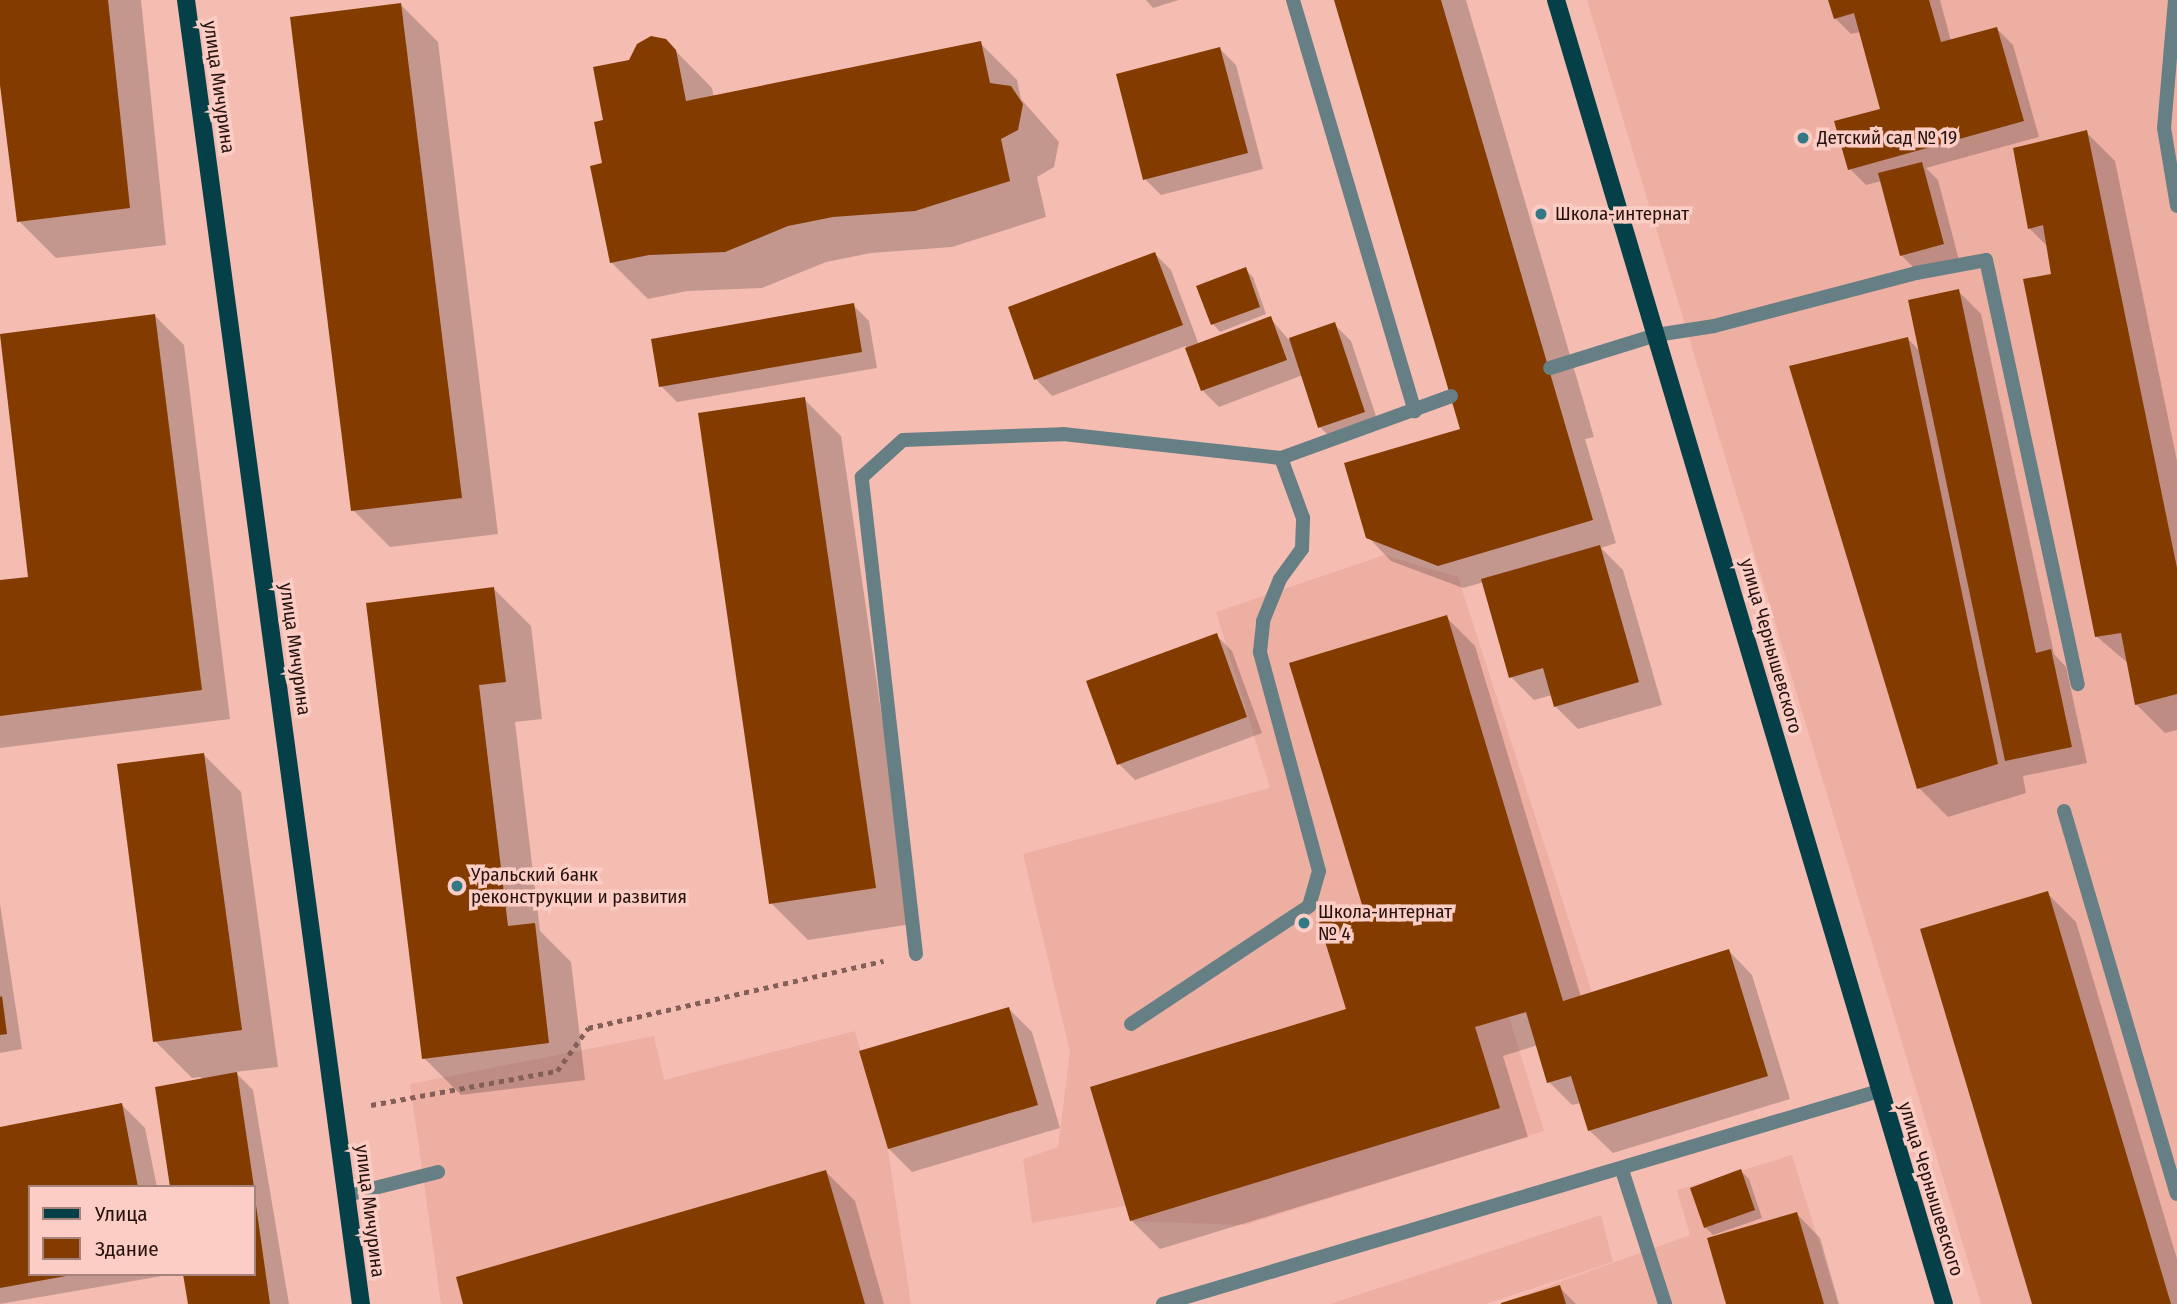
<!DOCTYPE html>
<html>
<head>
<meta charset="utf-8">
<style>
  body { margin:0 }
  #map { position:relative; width:2177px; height:1304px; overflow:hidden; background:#f5bdb2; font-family:"Fira Sans Condensed",sans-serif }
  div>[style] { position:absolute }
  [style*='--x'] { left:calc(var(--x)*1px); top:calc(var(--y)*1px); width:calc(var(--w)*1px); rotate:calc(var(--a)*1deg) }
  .built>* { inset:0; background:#eeafa3 }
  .shadow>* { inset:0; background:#0003 }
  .building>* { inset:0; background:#833b00 }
  .path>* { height:4.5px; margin-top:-2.25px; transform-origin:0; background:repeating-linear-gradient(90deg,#835f58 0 5px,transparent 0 10px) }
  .lane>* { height:14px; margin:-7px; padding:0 7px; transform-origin:7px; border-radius:7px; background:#667f84 }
  .primary>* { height:18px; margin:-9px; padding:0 9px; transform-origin:9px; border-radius:9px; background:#054049 }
  .dots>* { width:19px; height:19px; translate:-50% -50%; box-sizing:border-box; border:4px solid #fbcdc4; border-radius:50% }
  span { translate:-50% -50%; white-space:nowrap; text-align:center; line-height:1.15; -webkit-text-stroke:7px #fbcdc4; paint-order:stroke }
  .street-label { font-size:19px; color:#25110e }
  .poi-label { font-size:19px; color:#25110e }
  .left { translate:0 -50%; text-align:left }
  .legend { position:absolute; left:28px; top:1185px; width:228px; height:91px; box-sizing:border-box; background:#fbcdc4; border:2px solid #a5827b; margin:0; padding:9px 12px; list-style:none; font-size:21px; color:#25110e }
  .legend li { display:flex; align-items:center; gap:14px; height:35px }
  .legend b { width:35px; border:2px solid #a5827b }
</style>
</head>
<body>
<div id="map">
  <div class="built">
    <div style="clip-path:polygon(1587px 0,2177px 0,2177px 1304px,1981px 1304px)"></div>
    <div style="clip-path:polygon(1384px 555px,1458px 577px,1592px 992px,1509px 1017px,1544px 1131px,1245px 1225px,1130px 1221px,1125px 1206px,1032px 1223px,1023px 1159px,1058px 1147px,1070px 1052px,1023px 854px,1270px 788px,1216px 612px)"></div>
    <div style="clip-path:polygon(855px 1031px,888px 1149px,911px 1304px,441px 1304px,410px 1084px,654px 1036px,664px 1080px)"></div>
    <div style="clip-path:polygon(1792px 1155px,1838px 1304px,1499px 1304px,1690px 1235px,1677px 1190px)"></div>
    <div style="clip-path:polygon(1601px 1215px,1613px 1262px,1486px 1304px,1330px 1304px)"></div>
  </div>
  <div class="shadow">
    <div style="clip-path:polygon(0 0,141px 0,166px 245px,56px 258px,19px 221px,0 71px)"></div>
    <div style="clip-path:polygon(1146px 0,1179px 0,1153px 8px)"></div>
    <div style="clip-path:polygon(1335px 0,1466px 0,1594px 437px,1585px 439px,1616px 543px,1601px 548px,1623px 570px,1662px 705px,1578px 729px,1555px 706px,1552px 695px,1534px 700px,1511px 677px,1484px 582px,1463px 588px,1391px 561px,1368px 537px,1462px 430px)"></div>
    <div style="clip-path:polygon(1830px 0,1940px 0,1951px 41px,1997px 29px,2013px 45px,2039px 137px,1926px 168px,1938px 180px,1959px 260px,1917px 271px,1901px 255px,1882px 181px,1866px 185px,1850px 169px,1882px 110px,1861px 32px,1851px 34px,1835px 18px)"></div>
    <div style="clip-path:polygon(401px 5px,438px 42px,498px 534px,390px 547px,353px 510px)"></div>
    <div style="clip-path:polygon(666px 41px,712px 88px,714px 98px,980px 43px,1017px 80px,1021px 99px,1059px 142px,1054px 167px,1037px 177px,1046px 217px,952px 247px,871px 253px,826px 262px,762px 288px,687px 291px,648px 299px,611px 262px,605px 121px,630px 62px)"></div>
    <div style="clip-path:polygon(1220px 49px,1236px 65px,1263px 169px,1161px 195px,1145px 179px)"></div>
    <div style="clip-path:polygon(2086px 132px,2115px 161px,2177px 461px,2177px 730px,2165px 733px,2136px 704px,2129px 664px,2096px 636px,2053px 275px,2049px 248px,2029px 228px)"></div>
    <div style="clip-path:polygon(1155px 254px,1171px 270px,1199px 345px,1270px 318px,1289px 340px,1334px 324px,1351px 341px,1380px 428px,1336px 443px,1320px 427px,1303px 375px,1219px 407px,1203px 391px,1186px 346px,1052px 396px,1036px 379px,1010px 308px)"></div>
    <div style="clip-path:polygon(1245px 269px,1253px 277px,1266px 314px,1220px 332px,1213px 324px)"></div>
    <div style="clip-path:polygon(1958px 291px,1981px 314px,2054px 654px,2066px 667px,2087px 763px,2023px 776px,2026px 793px,1948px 817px,1919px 788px,1908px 339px,1921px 352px)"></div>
    <div style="clip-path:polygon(853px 305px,869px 321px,877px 368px,677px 402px,661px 386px)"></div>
    <div style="clip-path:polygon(155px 316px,184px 345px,230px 719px,0 748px,0 582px,30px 578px,0 335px)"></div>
    <div style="clip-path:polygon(804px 399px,841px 436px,912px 924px,808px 940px,771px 903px)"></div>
    <div style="clip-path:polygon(494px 589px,531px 626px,542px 719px,515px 722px,540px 931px,571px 962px,585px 1080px,461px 1095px,424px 1058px,368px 604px)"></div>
    <div style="clip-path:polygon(1446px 617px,1475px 646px,1581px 997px,1729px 951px,1752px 975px,1790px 1099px,1613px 1153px,1589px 1130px,1581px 1103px,1572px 1105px,1549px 1082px,1538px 1045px,1503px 1056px,1528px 1137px,1160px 1249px,1131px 1220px,1348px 1011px,1366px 910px)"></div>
    <div style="clip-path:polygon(1216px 635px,1232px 651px,1262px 733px,1135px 780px,1119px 764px)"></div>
    <div style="clip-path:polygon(204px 755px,241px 792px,278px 1067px,235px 1072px,253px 1090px,289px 1304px,190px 1304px,254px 1274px,254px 1187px,201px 1077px,192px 1078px,155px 1041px)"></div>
    <div style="clip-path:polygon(2047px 893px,2076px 922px,2177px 1259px,2177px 1304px,2034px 1304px)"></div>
    <div style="clip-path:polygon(0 904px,22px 1049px,0 1053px)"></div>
    <div style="clip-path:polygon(1009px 1009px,1032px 1032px,1060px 1128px,912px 1172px,889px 1149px)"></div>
    <div style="clip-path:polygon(122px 1105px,145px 1128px,157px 1187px,30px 1187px,30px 1274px,162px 1276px,0 1304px,0 1128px)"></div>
    <div style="clip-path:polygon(1741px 1171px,1749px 1179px,1762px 1218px,1713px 1235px,1705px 1227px)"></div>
    <div style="clip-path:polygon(826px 1172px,855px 1201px,884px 1304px,465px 1304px)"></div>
    <div style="clip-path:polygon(1797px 1214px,1820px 1238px,1839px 1304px,1728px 1304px)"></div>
    <div style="clip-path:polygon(1559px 1287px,1576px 1304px,1505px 1304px)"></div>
  </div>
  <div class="building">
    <div style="clip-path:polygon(0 0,108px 0,130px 208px,17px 222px,0 85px)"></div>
    <div style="clip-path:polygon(1334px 0,1441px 0,1593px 520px,1438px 566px,1366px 538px,1344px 463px,1460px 429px)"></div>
    <div style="clip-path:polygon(1828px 0,1929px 0,1941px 42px,1997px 27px,2024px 121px,1848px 170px,1834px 121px,1880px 109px,1854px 13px,1834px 19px)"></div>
    <div style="clip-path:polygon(401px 3px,462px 498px,351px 511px,290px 17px)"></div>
    <div style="clip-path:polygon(651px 36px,666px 39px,676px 50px,686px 101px,981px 41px,990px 83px,1011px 86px,1023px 104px,1018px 130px,1001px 139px,1010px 181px,915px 211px,833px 217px,788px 226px,725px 252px,649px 255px,610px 263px,590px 166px,602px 163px,594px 122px,603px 120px,593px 67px,629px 60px,637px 44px)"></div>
    <div style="clip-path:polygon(1220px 47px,1248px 153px,1143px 180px,1116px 74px)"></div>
    <div style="clip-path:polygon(2087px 130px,2177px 568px,2177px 694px,2135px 705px,2121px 633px,2095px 637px,2023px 279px,2051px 274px,2043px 225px,2028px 229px,2013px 148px)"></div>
    <div style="clip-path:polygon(1922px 162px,1944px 244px,1900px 256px,1878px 173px)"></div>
    <div style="clip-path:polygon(1155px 252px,1183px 325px,1034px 380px,1008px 307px)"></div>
    <div style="clip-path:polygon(1246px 267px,1260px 307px,1211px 325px,1196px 286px)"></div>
    <div style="clip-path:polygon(1959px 289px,2036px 653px,2051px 649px,2072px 747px,2005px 761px,1908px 300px)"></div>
    <div style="clip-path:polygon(854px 303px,862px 352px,659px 387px,651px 339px)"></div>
    <div style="clip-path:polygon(155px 314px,202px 690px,0 716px,0 580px,28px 577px,0 334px)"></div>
    <div style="clip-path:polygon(1271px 316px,1287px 360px,1201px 391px,1185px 348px)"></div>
    <div style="clip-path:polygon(1335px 322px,1365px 412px,1318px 428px,1289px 338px)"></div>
    <div style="clip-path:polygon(1908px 337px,1998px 764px,1917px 789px,1789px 366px)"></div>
    <div style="clip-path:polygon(805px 397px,876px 888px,769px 904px,698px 413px)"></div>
    <div style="clip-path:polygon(1600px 545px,1639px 682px,1554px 707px,1543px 668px,1509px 678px,1481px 579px)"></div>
    <div style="clip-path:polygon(494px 587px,506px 682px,479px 685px,508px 926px,535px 923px,549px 1043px,422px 1059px,366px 603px)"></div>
    <div style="clip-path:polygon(1447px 615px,1563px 1001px,1729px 949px,1768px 1076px,1588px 1131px,1571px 1076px,1547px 1083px,1526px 1012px,1475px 1027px,1500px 1108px,1130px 1221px,1090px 1087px,1346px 1009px,1319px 922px,1363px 908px,1289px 663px)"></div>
    <div style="clip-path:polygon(1217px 633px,1247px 717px,1117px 765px,1086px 681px)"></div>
    <div style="clip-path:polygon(204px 753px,242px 1030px,153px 1042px,117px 764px)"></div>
    <div style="clip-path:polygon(2048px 891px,2171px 1304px,2032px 1304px,1920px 929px)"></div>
    <div style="clip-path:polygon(2px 996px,7px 1034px,0 1035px,0 997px)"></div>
    <div style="clip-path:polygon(1009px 1007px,1038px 1105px,888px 1149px,859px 1051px)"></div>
    <div style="clip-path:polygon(237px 1072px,254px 1187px,170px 1187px,155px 1087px)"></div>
    <div style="clip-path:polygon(122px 1103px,138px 1187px,30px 1187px,30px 1274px,66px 1276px,0 1288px,0 1127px)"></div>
    <div style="clip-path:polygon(1741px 1169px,1755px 1210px,1704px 1228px,1690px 1188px)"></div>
    <div style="clip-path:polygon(826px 1170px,865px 1304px,463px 1304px,456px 1277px)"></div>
    <div style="clip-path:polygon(255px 1198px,270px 1304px,188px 1304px,183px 1274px,254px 1274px)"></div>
    <div style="clip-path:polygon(1797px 1212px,1824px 1304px,1726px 1304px,1707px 1238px)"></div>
    <div style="clip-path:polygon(1560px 1285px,1566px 1304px,1501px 1304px,1501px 1303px)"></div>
  </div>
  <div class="path">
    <div style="--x:371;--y:1105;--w:189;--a:-10.4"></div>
    <div style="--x:557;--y:1071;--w:53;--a:-54.2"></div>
    <div style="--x:588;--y:1028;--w:303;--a:-12.8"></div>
  </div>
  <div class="lane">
    <div style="--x:1293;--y:0;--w:429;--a:73.5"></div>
    <div style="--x:2175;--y:0;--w:128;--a:94.9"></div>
    <div style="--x:2164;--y:128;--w:79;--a:80.5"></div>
    <div style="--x:1550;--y:368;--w:111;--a:-17.3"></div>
    <div style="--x:1656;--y:335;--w:59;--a:-8.8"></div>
    <div style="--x:1714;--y:326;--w:209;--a:-14.7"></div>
    <div style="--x:1916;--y:273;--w:71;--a:-10.5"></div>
    <div style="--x:1986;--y:260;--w:434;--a:77.8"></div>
    <div style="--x:2064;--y:811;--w:399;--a:73.6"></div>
    <div style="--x:916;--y:954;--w:480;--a:-96.5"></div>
    <div style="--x:862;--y:477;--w:55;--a:-42.1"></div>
    <div style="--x:903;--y:440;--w:160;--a:-2.1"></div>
    <div style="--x:1063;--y:434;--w:219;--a:6.3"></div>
    <div style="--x:1281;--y:458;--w:181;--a:-20"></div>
    <div style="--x:1131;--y:1024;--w:214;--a:-33.5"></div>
    <div style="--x:1309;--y:906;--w:36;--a:-74"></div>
    <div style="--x:1319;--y:871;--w:227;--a:-105.1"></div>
    <div style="--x:1260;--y:652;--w:31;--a:-84"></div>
    <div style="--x:1263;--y:621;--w:45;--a:-68"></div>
    <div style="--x:1280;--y:579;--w:37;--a:-54"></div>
    <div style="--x:1302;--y:549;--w:31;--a:-88"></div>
    <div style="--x:1303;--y:518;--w:64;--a:-110.1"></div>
    <div style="--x:1622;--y:1170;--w:141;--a:72.2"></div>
    <div style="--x:347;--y:1195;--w:94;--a:-14.2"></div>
    <div style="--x:1163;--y:1304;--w:747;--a:-16.57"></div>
  </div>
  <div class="primary">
    <div style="--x:186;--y:0;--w:1316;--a:82.36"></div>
    <div style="--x:1556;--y:0;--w:1360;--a:73.43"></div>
  </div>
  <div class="dots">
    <div style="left:1803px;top:138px;background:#327985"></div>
    <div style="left:1541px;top:214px;background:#327985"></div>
    <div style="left:457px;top:886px;background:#327985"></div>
    <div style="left:1304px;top:923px;background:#327985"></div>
  </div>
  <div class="street-label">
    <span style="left:219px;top:87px;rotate:82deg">улица Мичурина</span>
    <span style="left:1771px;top:646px;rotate:74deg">улица Чернышевского</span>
    <span style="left:295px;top:649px;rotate:82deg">улица Мичурина</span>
    <span style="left:1931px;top:1189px;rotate:73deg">улица Чернышевского</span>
    <span style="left:370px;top:1211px;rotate:83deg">улица Мичурина</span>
  </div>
  <div class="poi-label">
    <span class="left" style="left:1817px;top:138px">Детский сад № 19</span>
    <span class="left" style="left:1555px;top:214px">Школа-интернат</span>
    <span class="left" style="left:471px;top:886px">Уральский банк<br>реконструкции и развития</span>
    <span class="left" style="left:1318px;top:923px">Школа-интернат<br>№ 4</span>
  </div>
  <ul class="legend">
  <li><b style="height:9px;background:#054049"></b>Улица</li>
  <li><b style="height:19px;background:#833b00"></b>Здание</li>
  </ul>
</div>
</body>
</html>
